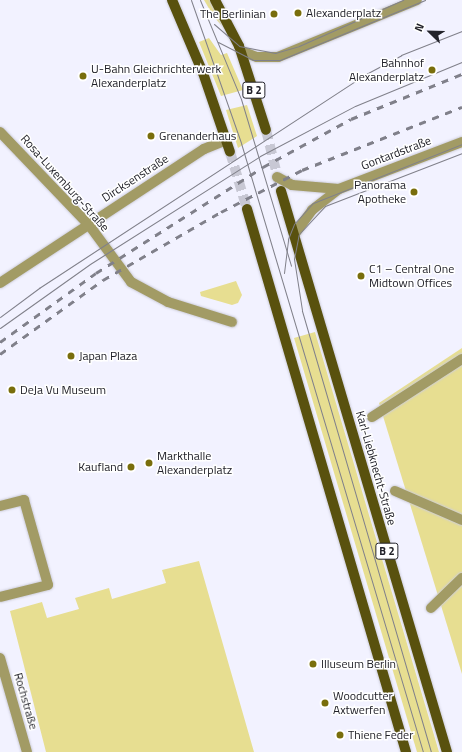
<!DOCTYPE html>
<html>
<head>
<meta charset="utf-8">
<style>
  body { margin:0 }
  #map { position:relative; width:462px; height:752px; overflow:hidden; background:#f2f2ff; font-family:"Titillium Web",sans-serif }
  div>[style] { position:absolute }
  [style*='--x'] { left:calc(var(--x)*1px); top:calc(var(--y)*1px); width:calc(var(--w)*1px); rotate:calc(var(--a)*1deg) }
  .green>* { inset:0; background:#e7de91 }
  .primary-tunnel>* { height:10px; margin-top:-5px; transform-origin:0; background:repeating-linear-gradient(90deg,#c8c8d4 0 10px,transparent 0 15px) }
  .roads { filter:drop-shadow(0 0 1px #cdcdd9) drop-shadow(0 0 1px #cdcdd9) }
  .service>* { height:10px; margin:-5px; padding:0 5px; transform-origin:5px; border-radius:5px; background:#a29b65 }
  .pedestrian>* { height:10px; margin:-5px; padding:0 5px; transform-origin:5px; border-radius:5px; background:#a29b65 }
  .minor>* { height:10px; margin:-5px; padding:0 5px; transform-origin:5px; border-radius:5px; background:#a29b65 }
  .primary>* { height:10px; margin:-5px; padding:0 5px; transform-origin:5px; border-radius:5px; background:#59510e }
  .tram>* { height:1px; margin:-0.5px; padding:0 0.5px; transform-origin:0.5px; border-radius:0.5px; background:#80808a }
  .rail>* { height:3px; margin-top:-1.5px; transform-origin:0; background:repeating-linear-gradient(90deg,#80808a 0 7px,transparent 0 14px) }
  .dots>* { width:11px; height:11px; translate:-50% -50%; box-sizing:border-box; border:2px solid #fff; border-radius:50% }
  span { translate:-50% -50%; white-space:nowrap; text-align:center; line-height:1.15; -webkit-text-stroke:3px #fff; paint-order:stroke }
  .shield-label span { padding:1px 3px; background:#fff; border:1px solid; border-radius:3px; -webkit-text-stroke-width:0 }
  .shield-label { font-size:11px; color:#22222a; font-weight:700 }
  .poi-label { font-size:12px; color:#22222a }
  .left { translate:0 -50%; text-align:left }
  .right { translate:-100% -50%; text-align:right }
  .street-label { font-size:12px; color:#22222a }
  .north { position:absolute; left:410px; top:12px; width:40px; height:40px; -webkit-text-stroke:3px #fff; paint-order:stroke; rotate:293deg; font-size:11px; font-weight:700; line-height:16px; text-align:center; color:#22222a }
  .north::after { content:''; display:block; margin:auto; width:14px; height:18px; background:#22222a; clip-path:polygon(50% 0,100% 100%,50% 72%,0 100%) }
</style>
</head>
<body>
<div id="map">
  <div class="green">
    <div style="clip-path:polygon(204px 0,212px 0,222px 26px,214px 17px)"></div>
    <div style="clip-path:polygon(209px 38px,221px 55px,227px 53px,243px 90px,221px 96px,199px 42px)"></div>
    <div style="clip-path:polygon(247px 105px,257px 136px,238px 148px,226px 110px)"></div>
    <div style="clip-path:polygon(236px 281px,242px 295px,238px 303px,232px 305px,201px 296px,200px 292px)"></div>
    <div style="clip-path:polygon(315px 332px,439px 752px,417px 752px,294px 338px)"></div>
    <div style="clip-path:polygon(462px 348px,462px 674px,379px 403px)"></div>
    <div style="clip-path:polygon(199px 561px,254px 752px,46px 752px,10px 611px,42px 602px,47px 618px,79px 609px,75px 598px,109px 588px,112px 599px,166px 583px,162px 570px)"></div>
  </div>
  <div class="primary-tunnel">
    <div style="--x:266;--y:130;--w:63;--a:76.2"></div>
    <div style="--x:230;--y:152;--w:59;--a:73.4"></div>
  </div>
  <div class="roads">
    <div class="service">
      <div style="--x:0;--y:506;--w:25;--a:-14"></div>
      <div style="--x:24;--y:500;--w:88;--a:74.2"></div>
      <div style="--x:48;--y:585;--w:49;--a:166"></div>
    </div>
    <div class="pedestrian">
      <div style="--x:372;--y:417;--w:107;--a:-32.8"></div>
      <div style="--x:395;--y:491;--w:73;--a:23.4"></div>
      <div style="--x:431;--y:608;--w:43;--a:-44.1"></div>
    </div>
    <div class="minor">
      <div style="--x:241;--y:51;--w:17;--a:21"></div>
      <div style="--x:257;--y:57;--w:21;--a:0"></div>
      <div style="--x:278;--y:57;--w:150;--a:-22.3"></div>
      <div style="--x:0;--y:132;--w:129;--a:46.3"></div>
      <div style="--x:89;--y:225;--w:71;--a:53.6"></div>
      <div style="--x:131;--y:282;--w:42;--a:28.4"></div>
      <div style="--x:168;--y:302;--w:67;--a:17.4"></div>
      <div style="--x:277;--y:177;--w:17;--a:28"></div>
      <div style="--x:292;--y:185;--w:47;--a:4.9"></div>
      <div style="--x:294;--y:235;--w:31;--a:-54"></div>
      <div style="--x:312;--y:210;--w:34;--a:-38"></div>
      <div style="--x:339;--y:189;--w:132;--a:-20.9"></div>
      <div style="--x:0;--y:283;--w:244;--a:-33.3"></div>
      <div style="--x:204;--y:149;--w:24;--a:-22"></div>
      <div style="--x:0;--y:658;--w:98;--a:74"></div>
    </div>
    <div class="primary">
      <div style="--x:172;--y:0;--w:79;--a:67"></div>
      <div style="--x:203;--y:73;--w:83;--a:71.1"></div>
      <div style="--x:215;--y:0;--w:52;--a:62.4"></div>
      <div style="--x:239;--y:46;--w:88;--a:72.2"></div>
      <div style="--x:281;--y:191;--w:585;--a:73.52"></div>
      <div style="--x:247;--y:209;--w:566;--a:73.68"></div>
    </div>
  </div>
  <div class="tram">
    <div style="--x:191;--y:0;--w:151;--a:70.7"></div>
    <div style="--x:241;--y:143;--w:636;--a:73.36"></div>
    <div style="--x:200;--y:0;--w:107;--a:67.5"></div>
    <div style="--x:241;--y:99;--w:174;--a:73.3"></div>
    <div style="--x:214;--y:24;--w:33;--a:41"></div>
    <div style="--x:239;--y:46;--w:37;--a:11"></div>
    <div style="--x:275;--y:53;--w:25;--a:-16"></div>
    <div style="--x:299;--y:46;--w:114;--a:-23.9"></div>
    <div style="--x:218;--y:42;--w:39;--a:27"></div>
    <div style="--x:253;--y:60;--w:27;--a:0"></div>
    <div style="--x:280;--y:60;--w:157;--a:-22.5"></div>
    <div style="--x:284;--y:273;--w:34;--a:-83"></div>
    <div style="--x:288;--y:239;--w:16;--a:-68"></div>
    <div style="--x:294;--y:224;--w:28;--a:-48"></div>
    <div style="--x:313;--y:203;--w:160;--a:-21.6"></div>
    <div style="--x:0;--y:317;--w:49;--a:-36.6"></div>
    <div style="--x:39;--y:288;--w:391;--a:-33.2"></div>
    <div style="--x:366;--y:74;--w:40;--a:-28"></div>
    <div style="--x:401;--y:55;--w:66;--a:-21.5"></div>
    <div style="--x:0;--y:328;--w:110;--a:-35.4"></div>
    <div style="--x:90;--y:264;--w:201;--a:-32.4"></div>
    <div style="--x:260;--y:156;--w:107;--a:-27.8"></div>
    <div style="--x:355;--y:106;--w:116;--a:-22.4"></div>
    <div style="--x:431;--y:752;--w:460;--a:-106.3"></div>
    <div style="--x:302;--y:310;--w:52;--a:-98.9"></div>
    <div style="--x:294;--y:259;--w:25;--a:-79"></div>
    <div style="--x:299;--y:234;--w:38;--a:-47"></div>
    <div style="--x:325;--y:206;--w:147;--a:-21.1"></div>
  </div>
  <div class="rail">
    <div style="--x:0;--y:342;--w:118;--a:-35.7"></div>
    <div style="--x:96;--y:273;--w:198;--a:-32.4"></div>
    <div style="--x:263;--y:167;--w:100;--a:-28.6"></div>
    <div style="--x:351;--y:119;--w:120;--a:-22.1"></div>
    <div style="--x:0;--y:354;--w:127;--a:-35.7"></div>
    <div style="--x:103;--y:280;--w:136;--a:-30"></div>
    <div style="--x:221;--y:212;--w:91;--a:-27.4"></div>
    <div style="--x:302;--y:170;--w:172;--a:-21.5"></div>
  </div>
  <div class="dots">
    <div style="left:298px;top:13px;background:#796e0c"></div>
    <div style="left:274px;top:14px;background:#796e0c"></div>
    <div style="left:432px;top:70px;background:#796e0c"></div>
    <div style="left:83px;top:76px;background:#796e0c"></div>
    <div style="left:151px;top:136px;background:#796e0c"></div>
    <div style="left:414px;top:192px;background:#796e0c"></div>
    <div style="left:361px;top:276px;background:#796e0c"></div>
    <div style="left:71px;top:356px;background:#796e0c"></div>
    <div style="left:12px;top:390px;background:#796e0c"></div>
    <div style="left:149px;top:463px;background:#796e0c"></div>
    <div style="left:131px;top:467px;background:#796e0c"></div>
    <div style="left:313px;top:664px;background:#796e0c"></div>
    <div style="left:325px;top:703px;background:#796e0c"></div>
    <div style="left:340px;top:735px;background:#796e0c"></div>
  </div>
  <div class="shield-label">
    <span style="left:254px;top:90px">B 2</span>
    <span style="left:387px;top:551px">B 2</span>
  </div>
  <div class="poi-label">
    <span class="left" style="left:306px;top:13px">Alexanderplatz</span>
    <span class="right" style="left:266px;top:14px">The Berlinian</span>
    <span class="right" style="left:424px;top:70px">Bahnhof<br>Alexanderplatz</span>
    <span class="left" style="left:91px;top:76px">U-Bahn Gleichrichterwerk<br>Alexanderplatz</span>
    <span class="left" style="left:159px;top:136px">Grenanderhaus</span>
    <span class="right" style="left:406px;top:192px">Panorama<br>Apotheke</span>
    <span class="left" style="left:369px;top:276px">C1 – Central One<br>Midtown Offices</span>
    <span class="left" style="left:79px;top:356px">Japan Plaza</span>
    <span class="left" style="left:20px;top:390px">DeJa Vu Museum</span>
    <span class="left" style="left:157px;top:463px">Markthalle<br>Alexanderplatz</span>
    <span class="right" style="left:123px;top:467px">Kaufland</span>
    <span class="left" style="left:321px;top:664px">Illuseum Berlin</span>
    <span class="left" style="left:333px;top:703px">Woodcutter<br>Axtwerfen</span>
    <span class="left" style="left:348px;top:735px">Thiene Feder</span>
  </div>
  <div class="street-label">
    <span style="left:396px;top:153px;rotate:-21deg">Gontardstraße</span>
    <span style="left:135px;top:178px;rotate:-33deg">Dircksenstraße</span>
    <span style="left:65px;top:183px;rotate:48deg">Rosa-Luxemburg-Straße</span>
    <span style="left:376px;top:468px;rotate:74deg">Karl-Liebknecht-Straße</span>
    <span style="left:26px;top:701px;rotate:74deg">Rochstraße</span>
  </div>
  <div class="north">N</div>
</div>
</body>
</html>
